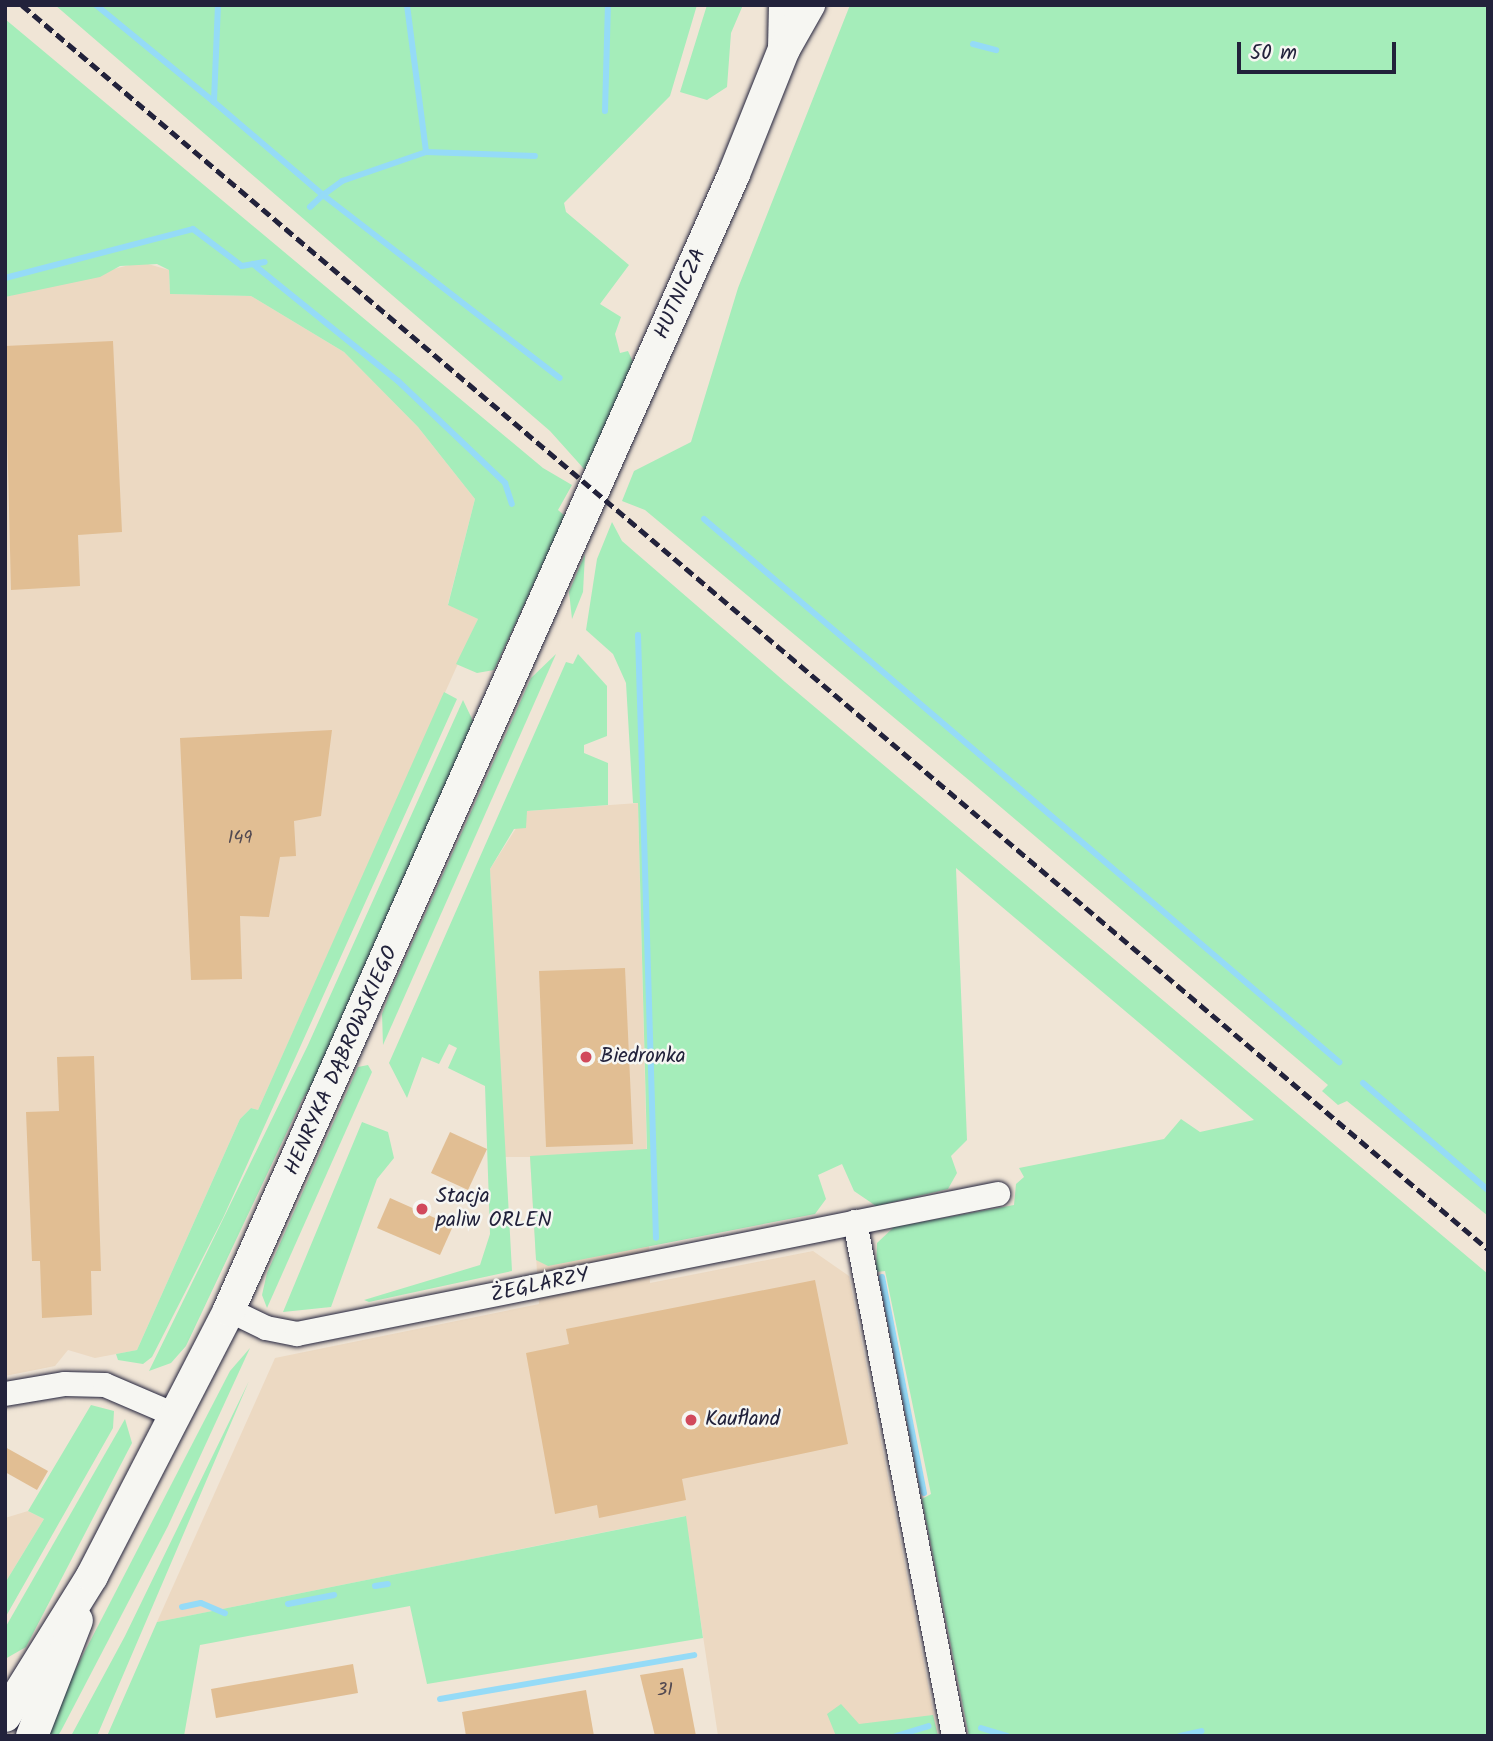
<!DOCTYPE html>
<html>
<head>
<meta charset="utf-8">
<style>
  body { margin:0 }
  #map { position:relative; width:1493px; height:1741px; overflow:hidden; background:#f0e5d6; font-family:Kalam,sans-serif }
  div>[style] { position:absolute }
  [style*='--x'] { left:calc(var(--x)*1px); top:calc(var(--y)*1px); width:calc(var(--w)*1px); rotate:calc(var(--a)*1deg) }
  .built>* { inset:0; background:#ecd9c2 }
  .green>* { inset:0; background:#a5edba }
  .stream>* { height:6px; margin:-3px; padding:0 3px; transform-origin:3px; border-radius:3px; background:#95dbf7 }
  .building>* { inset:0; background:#e1be93 }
  .roads { filter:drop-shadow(0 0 2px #22223b) drop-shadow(0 0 2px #22223b) }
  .minor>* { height:24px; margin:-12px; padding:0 12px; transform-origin:12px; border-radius:12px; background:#f6f6f2 }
  .major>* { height:32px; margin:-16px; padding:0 16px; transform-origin:16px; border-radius:16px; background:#f6f6f2 }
  .rail>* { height:5px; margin-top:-2.5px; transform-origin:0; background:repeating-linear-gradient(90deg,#22223b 0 10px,transparent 0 15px) }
  .dots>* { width:19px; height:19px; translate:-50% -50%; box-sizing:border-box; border:4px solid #f6f6f2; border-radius:50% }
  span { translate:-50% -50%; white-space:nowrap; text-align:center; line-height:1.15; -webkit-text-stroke:5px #f6f6f2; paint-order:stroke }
  .number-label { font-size:18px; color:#524951 }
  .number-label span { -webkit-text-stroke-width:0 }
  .street-label { font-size:21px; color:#22223b }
  .poi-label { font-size:21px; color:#22223b }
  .left { translate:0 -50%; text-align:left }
  .frame { position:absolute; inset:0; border:7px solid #22223b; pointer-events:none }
  .scale { position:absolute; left:1237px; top:42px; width:159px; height:32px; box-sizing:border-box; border:4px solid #22223b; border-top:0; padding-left:9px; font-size:21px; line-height:24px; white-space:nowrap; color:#22223b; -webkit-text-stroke:5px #f6f6f2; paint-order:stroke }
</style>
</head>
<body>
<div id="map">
  <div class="built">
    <div style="clip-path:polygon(141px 262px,169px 270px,170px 294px,251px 296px,344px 352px,418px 427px,475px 499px,448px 604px,478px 619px,258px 1110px,251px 1108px,240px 1119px,137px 1350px,95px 1358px,68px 1350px,55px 1366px,5px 1376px,5px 297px)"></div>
    <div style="clip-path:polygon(638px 803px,650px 1283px,813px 1251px,849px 1276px,938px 1736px,718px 1736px,685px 1516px,157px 1622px,275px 1358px,539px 1304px,530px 1157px,504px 1157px,490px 869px,527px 811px)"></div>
    <div style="clip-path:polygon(28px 1511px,44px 1519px,5px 1583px,5px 1518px)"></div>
  </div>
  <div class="green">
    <div style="clip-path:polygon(55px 5px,697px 5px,670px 96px,564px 203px,566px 212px,629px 265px,600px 304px,621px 317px,615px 334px,620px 353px,628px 351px,633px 362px,585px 470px,550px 431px)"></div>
    <div style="clip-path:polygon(707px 5px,743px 5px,731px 33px,727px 87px,707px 100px,680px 92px)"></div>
    <div style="clip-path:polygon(850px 5px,1488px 5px,1488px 1216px,1347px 1101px,1338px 1105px,1322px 1091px,1328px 1085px,970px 781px,645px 510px,622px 501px,634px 471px,691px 442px,738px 288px)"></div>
    <div style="clip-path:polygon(5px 19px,543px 468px,572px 485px,558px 510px,565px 516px,494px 670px,477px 673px,456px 664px,478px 619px,448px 605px,475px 499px,418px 427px,344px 352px,251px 296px,170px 294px,169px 270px,157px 264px,120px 266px,100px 277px,5px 297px)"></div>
    <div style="clip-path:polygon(612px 522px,622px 541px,785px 682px,1488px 1274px,1488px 1736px,969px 1736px,922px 1499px,931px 1494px,885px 1271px,876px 1272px,877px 1243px,894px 1227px,1014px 1205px,1016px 1184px,1024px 1177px,1019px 1168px,1164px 1139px,1181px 1119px,1200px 1132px,1254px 1120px,956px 868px,967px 1140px,951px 1156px,957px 1173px,948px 1189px,876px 1206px,854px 1191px,842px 1164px,818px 1175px,826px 1199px,815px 1214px,548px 1266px,536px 1260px,530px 1156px,647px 1149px,638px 803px,633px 803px,626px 683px,613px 654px,586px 630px,597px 559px)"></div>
    <div style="clip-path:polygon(585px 554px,583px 592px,572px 619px,569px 592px)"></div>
    <div style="clip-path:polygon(556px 654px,383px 1045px,382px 1014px,390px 993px,531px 678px)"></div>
    <div style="clip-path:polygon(578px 654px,607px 686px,607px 736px,584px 745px,584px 753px,608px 763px,608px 805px,527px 811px,526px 828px,514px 829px,490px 869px,512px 1271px,369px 1302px,364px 1300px,480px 1265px,490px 1234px,485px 1086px,448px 1068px,457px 1048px,449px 1044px,439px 1064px,422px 1057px,407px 1098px,389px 1063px,566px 662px,573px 664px)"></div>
    <div style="clip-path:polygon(444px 692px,457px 699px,223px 1218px,152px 1357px,143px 1364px,118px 1360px,116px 1354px,137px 1350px,240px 1119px,251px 1108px,258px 1110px)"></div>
    <div style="clip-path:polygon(463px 700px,473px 721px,327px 1062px,302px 1100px,186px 1346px,171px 1363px,149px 1371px,308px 1045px)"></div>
    <div style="clip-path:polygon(368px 1065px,372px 1072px,267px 1308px,262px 1295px,267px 1273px,358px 1067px)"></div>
    <div style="clip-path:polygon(362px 1122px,388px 1132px,394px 1158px,377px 1179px,331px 1307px,283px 1312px)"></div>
    <div style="clip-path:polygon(250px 1348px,168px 1526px,62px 1729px,58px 1736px,41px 1736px,230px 1371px)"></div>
    <div style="clip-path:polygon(249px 1381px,97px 1736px,71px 1736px,125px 1636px)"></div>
    <div style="clip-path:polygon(91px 1405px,114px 1411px,113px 1428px,5px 1618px,5px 1583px,44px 1519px,28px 1511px)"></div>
    <div style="clip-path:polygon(125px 1419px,132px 1443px,26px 1647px,5px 1659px,5px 1628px)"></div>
    <div style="clip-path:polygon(686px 1516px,703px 1638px,427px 1684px,410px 1606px,200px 1645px,184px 1736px,107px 1736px,157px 1622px)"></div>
    <div style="clip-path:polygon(841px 1704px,859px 1724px,933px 1715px,938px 1736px,836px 1736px,827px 1714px)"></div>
  </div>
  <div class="stream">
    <div style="--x:96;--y:5;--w:153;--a:39.4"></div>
    <div style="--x:218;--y:5;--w:97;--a:92.4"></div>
    <div style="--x:214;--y:102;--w:143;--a:40.5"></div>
    <div style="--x:323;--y:195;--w:24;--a:-36"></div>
    <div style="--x:342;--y:181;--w:89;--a:-19"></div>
    <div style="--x:426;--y:152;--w:109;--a:2.1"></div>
    <div style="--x:407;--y:5;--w:148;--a:82.6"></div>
    <div style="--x:973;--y:44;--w:24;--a:15"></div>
    <div style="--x:605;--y:111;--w:106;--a:-88.4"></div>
    <div style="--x:310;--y:207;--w:18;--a:-43"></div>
    <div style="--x:323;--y:195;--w:299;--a:37.7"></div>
    <div style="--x:253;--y:264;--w:186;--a:38.9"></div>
    <div style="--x:398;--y:381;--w:148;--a:43.6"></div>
    <div style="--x:505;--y:483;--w:22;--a:72"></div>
    <div style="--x:5;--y:278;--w:194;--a:-14.6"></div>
    <div style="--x:193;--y:229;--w:61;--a:37.1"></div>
    <div style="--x:242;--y:266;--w:23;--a:-10"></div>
    <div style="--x:704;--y:519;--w:836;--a:40.53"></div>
    <div style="--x:638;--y:635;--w:603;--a:88.29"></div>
    <div style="--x:1363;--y:1083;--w:165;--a:40.6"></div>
    <div style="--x:882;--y:1277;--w:220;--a:79"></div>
    <div style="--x:375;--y:1586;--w:13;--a:-9"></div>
    <div style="--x:288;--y:1604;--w:47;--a:-11.1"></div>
    <div style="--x:182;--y:1607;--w:19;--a:-12"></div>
    <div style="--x:201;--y:1603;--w:26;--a:23"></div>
    <div style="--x:440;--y:1699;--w:258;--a:-9.8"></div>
    <div style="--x:981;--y:1728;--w:27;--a:17"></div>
    <div style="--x:896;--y:1736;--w:34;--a:-17"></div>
    <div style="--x:1180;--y:1736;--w:22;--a:-13"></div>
  </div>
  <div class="building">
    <div style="clip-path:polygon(113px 341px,122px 532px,78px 535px,80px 586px,11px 590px,5px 346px)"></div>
    <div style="clip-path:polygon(332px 730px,321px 816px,294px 821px,296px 856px,280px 857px,269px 917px,240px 916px,242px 979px,191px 980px,180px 738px)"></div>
    <div style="clip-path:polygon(625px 968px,633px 1144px,546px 1147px,539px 971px)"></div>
    <div style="clip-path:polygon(94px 1056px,101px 1271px,91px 1271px,92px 1315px,42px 1318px,40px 1261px,32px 1261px,26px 1112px,59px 1111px,57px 1057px)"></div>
    <div style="clip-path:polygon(450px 1132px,487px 1149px,468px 1190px,431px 1173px)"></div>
    <div style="clip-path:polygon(390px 1198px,453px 1226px,440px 1255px,377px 1228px)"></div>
    <div style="clip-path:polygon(815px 1280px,848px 1444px,682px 1479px,686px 1500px,599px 1518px,597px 1505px,555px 1514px,526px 1353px,569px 1344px,566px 1329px)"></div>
    <div style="clip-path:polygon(5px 1447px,48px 1471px,37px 1490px,5px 1472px)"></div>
    <div style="clip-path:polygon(353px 1664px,358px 1693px,216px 1718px,211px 1689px)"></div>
    <div style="clip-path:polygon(683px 1668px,696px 1736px,655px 1736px,640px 1675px)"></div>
    <div style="clip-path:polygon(586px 1690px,594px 1736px,466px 1736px,462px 1712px)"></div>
  </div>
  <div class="roads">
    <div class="minor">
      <div style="--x:855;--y:1222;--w:523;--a:79.1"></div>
      <div style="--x:229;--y:1310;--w:41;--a:25.9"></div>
      <div style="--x:266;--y:1328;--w:32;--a:11"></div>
      <div style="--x:297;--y:1334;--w:715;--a:-11.29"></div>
      <div style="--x:5;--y:1394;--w:61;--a:-9.5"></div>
      <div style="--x:65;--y:1384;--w:40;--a:1.4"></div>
      <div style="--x:105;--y:1385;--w:76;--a:23.2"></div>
    </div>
    <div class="major">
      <div style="--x:784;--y:49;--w:44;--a:-88.7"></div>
      <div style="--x:5;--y:1716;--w:165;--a:-58.1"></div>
      <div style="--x:92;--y:1576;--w:299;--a:-62.7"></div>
      <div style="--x:229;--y:1310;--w:1243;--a:-66.03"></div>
      <div style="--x:734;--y:174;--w:135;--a:-68.2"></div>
      <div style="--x:784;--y:49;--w:51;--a:-60.4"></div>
      <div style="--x:32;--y:1736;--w:124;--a:-68.8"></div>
    </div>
  </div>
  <div class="rail">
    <div style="--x:22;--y:5;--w:1923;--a:40.32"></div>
  </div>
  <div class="dots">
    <div style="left:586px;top:1057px;background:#d1495b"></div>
    <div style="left:422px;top:1209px;background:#d1495b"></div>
    <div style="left:691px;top:1420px;background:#d1495b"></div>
  </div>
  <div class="number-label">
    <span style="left:240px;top:839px">149</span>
    <span style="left:665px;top:1691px">31</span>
  </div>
  <div class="street-label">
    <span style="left:681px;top:294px;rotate:-66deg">HUTNICZA</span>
    <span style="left:342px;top:1061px;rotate:-66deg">HENRYKA DĄBROWSKIEGO</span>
    <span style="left:540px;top:1286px;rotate:-12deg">ŻEGLARZY</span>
  </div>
  <div class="poi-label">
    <span class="left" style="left:600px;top:1057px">Biedronka</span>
    <span class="left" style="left:436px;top:1209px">Stacja<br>paliw ORLEN</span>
    <span class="left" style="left:705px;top:1420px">Kaufland</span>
  </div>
  <div class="frame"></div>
  <div class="scale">50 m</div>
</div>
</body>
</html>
